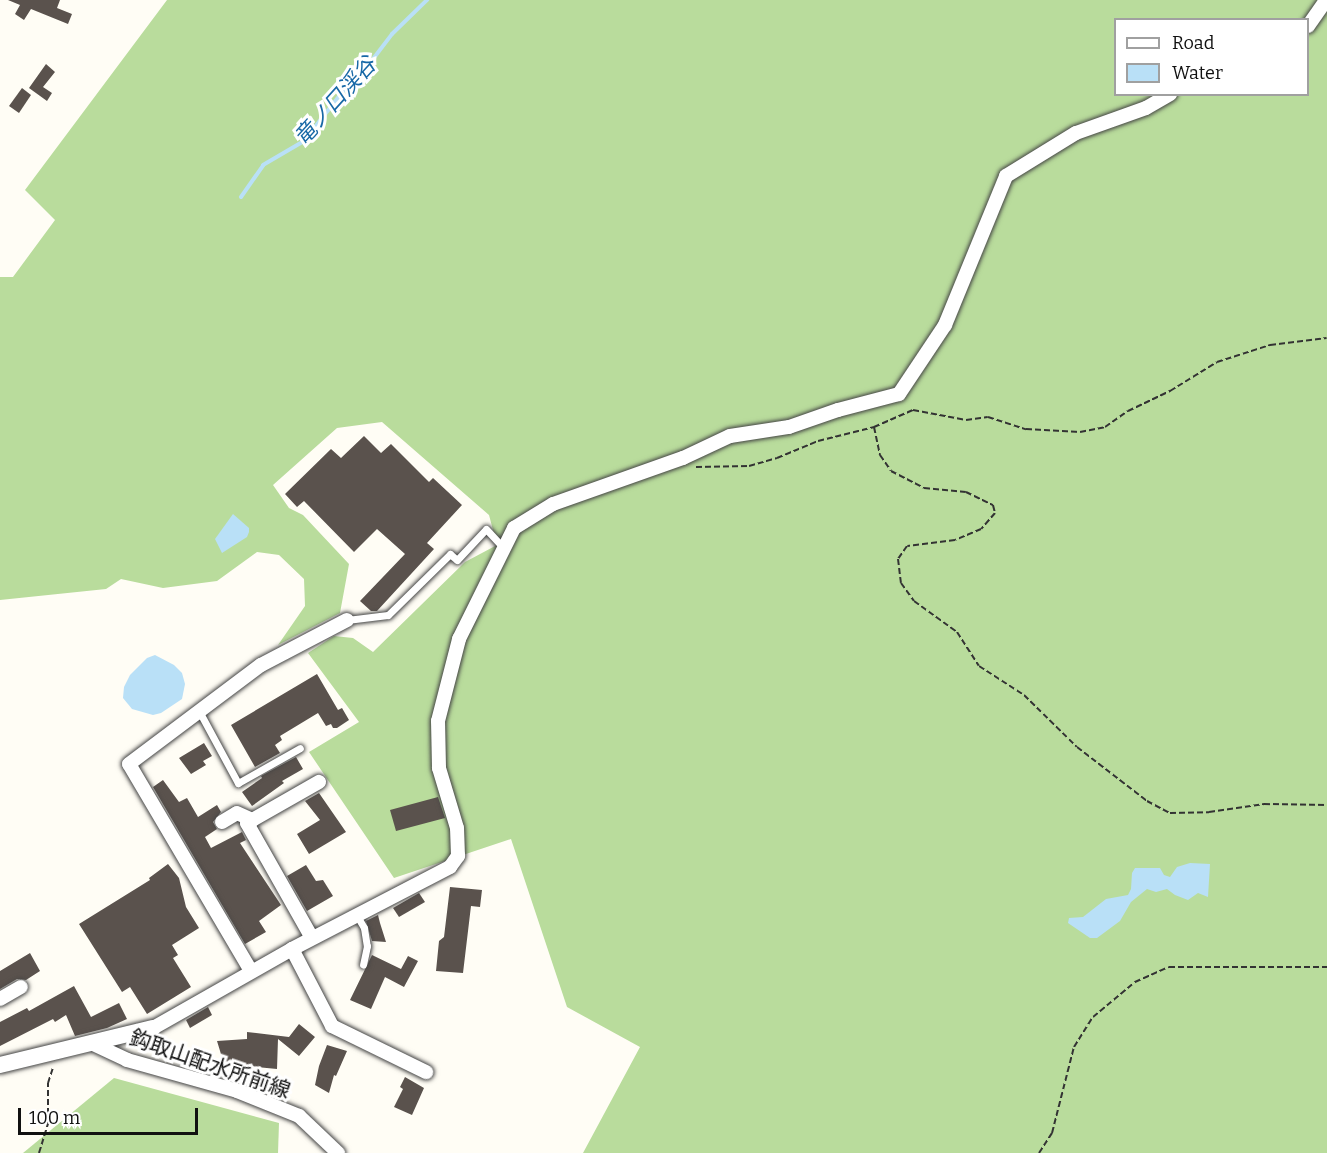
<!DOCTYPE html>
<html>
<head>
<meta charset="utf-8">
<style>
  body { margin:0 }
  #map { position:relative; width:1327px; height:1153px; overflow:hidden; background:#fffdf5; font-family:Bitter,"Noto Sans JP",serif }
  div>[style] { position:absolute }
  [style*='--x'] { left:calc(var(--x)*1px); top:calc(var(--y)*1px); width:calc(var(--w)*1px); rotate:calc(var(--a)*1deg) }
  .forest>* { inset:0; background:#b9dc9c }
  .water>* { inset:0; background:#b9e0f7 }
  .stream>* { height:4px; margin:-2px; padding:0 2px; transform-origin:2px; border-radius:2px; background:#b9e0f7 }
  .building>* { inset:0; background:#5a524d }
  .path>* { height:2px; margin-top:-1px; transform-origin:0; background:repeating-linear-gradient(90deg,#333 0 6px,transparent 0 9px) }
  .roads { filter:drop-shadow(0 0 2px #444) drop-shadow(0 0 2px #444) }
  .service>* { height:7px; margin:-3.5px; padding:0 3.5px; transform-origin:3.5px; border-radius:3.5px; background:#fff }
  .minor>* { height:14px; margin:-7px; padding:0 7px; transform-origin:7px; border-radius:7px; background:#fff }
  .tertiary>* { height:16px; margin:-8px; padding:0 8px; transform-origin:8px; border-radius:8px; background:#fff }
  span { translate:-50% -50%; white-space:nowrap; text-align:center; line-height:1.15; -webkit-text-stroke:6px #fff; paint-order:stroke }
  .street-label { font-size:21px; color:#111 }
  .water-label { font-size:22px; color:#1768a6; font-style:italic }
  .legend { position:absolute; left:1114px; top:18px; width:195px; height:78px; box-sizing:border-box; background:#fff; border:2px solid #a0a0a0; margin:0; padding:8px 10px; list-style:none; font-size:18px; color:#111 }
  .legend li { display:flex; align-items:center; gap:12px; height:30px }
  .legend b { width:30px; border:2px solid #a0a0a0 }
  .scale { position:absolute; left:18px; top:1108px; width:180px; height:27px; box-sizing:border-box; border:3px solid #111; border-top:0; padding-left:8px; font-size:18px; line-height:21px; white-space:nowrap; color:#111; -webkit-text-stroke:4px #fff; paint-order:stroke }
</style>
</head>
<body>
<div id="map">
  <div class="forest">
    <div style="clip-path:polygon(evenodd,167px 0,1327px 0,1327px 1153px,583px 1153px,640px 1047px,567px 1007px,511px 839px,394px 878px,309px 752px,359px 722px,308px 653px,334px 636px,353px 638px,373px 652px,465px 562px,497px 545px,489px 515px,382px 422px,337px 428px,273px 485px,289px 508px,303px 515px,349px 564px,340px 613px,278px 645px,305px 606px,304px 579px,279px 555px,257px 552px,217px 581px,163px 588px,121px 579px,106px 589px,0 600px,0 277px,13px 277px,55px 220px,25px 190px,167px 0,1116px 20px,1308px 20px,1308px 94px,1116px 94px,1116px 20px)"></div>
    <div style="clip-path:polygon(114px 1078px,279px 1123px,278px 1153px,23px 1153px)"></div>
  </div>
  <div class="water">
    <div style="clip-path:polygon(233px 514px,249px 528px,249px 532px,247px 537px,222px 553px,215px 539px)"></div>
    <div style="clip-path:polygon(155px 655px,174px 665px,182px 673px,185px 684px,182px 699px,161px 713px,153px 715px,132px 709px,123px 698px,124px 687px,130px 675px,147px 658px)"></div>
    <div style="clip-path:polygon(1190px 863px,1210px 864px,1208px 897px,1198px 893px,1188px 900px,1175px 895px,1167px 889px,1156px 892px,1147px 889px,1131px 902px,1120px 921px,1097px 938px,1090px 938px,1068px 923px,1069px 918px,1083px 917px,1106px 899px,1128px 895px,1131px 889px,1132px 873px,1135px 868px,1160px 868px,1164px 875px,1170px 877px,1177px 867px)"></div>
  </div>
  <div class="stream">
    <div style="--x:241;--y:197;--w:39;--a:-55"></div>
    <div style="--x:263;--y:165;--w:48;--a:-30.3"></div>
    <div style="--x:304;--y:141;--w:65;--a:-51.9"></div>
    <div style="--x:344;--y:90;--w:16;--a:-38"></div>
    <div style="--x:357;--y:80;--w:58;--a:-52.7"></div>
    <div style="--x:392;--y:34;--w:49;--a:-44.2"></div>
  </div>
  <div class="building">
    <div style="clip-path:polygon(8px 0,60px 0,57px 8px,72px 14px,68px 24px,31px 9px,24px 20px,15px 14px,20px 5px)"></div>
    <div style="clip-path:polygon(46px 64px,55px 72px,43px 87px,52px 93px,47px 101px,29px 88px)"></div>
    <div style="clip-path:polygon(22px 88px,31px 95px,19px 113px,9px 106px)"></div>
    <div style="clip-path:polygon(364px 436px,381px 453px,391px 444px,429px 482px,433px 478px,462px 505px,427px 543px,434px 549px,377px 611px,371px 611px,360px 601px,405px 554px,377px 529px,354px 552px,304px 501px,297px 507px,285px 494px,331px 449px,341px 458px)"></div>
    <div style="clip-path:polygon(317px 674px,338px 710px,342px 708px,349px 720px,337px 728px,333px 728px,331px 724px,326px 726px,318px 713px,280px 736px,282px 740px,275px 745px,280px 753px,255px 767px,231px 725px)"></div>
    <div style="clip-path:polygon(204px 743px,212px 756px,203px 761px,206px 765px,191px 774px,179px 758px)"></div>
    <div style="clip-path:polygon(296px 757px,303px 769px,282px 781px,284px 783px,252px 806px,242px 792px,262px 778px,261px 776px)"></div>
    <div style="clip-path:polygon(163px 780px,179px 802px,187px 798px,198px 817px,217px 805px,221px 812px,213px 822px,217px 829px,205px 837px,211px 848px,242px 832px,246px 840px,240px 843px,281px 905px,259px 921px,266px 932px,245px 944px,153px 787px)"></div>
    <div style="clip-path:polygon(319px 793px,346px 832px,309px 854px,297px 834px,320px 820px,305px 801px)"></div>
    <div style="clip-path:polygon(438px 797px,445px 818px,396px 831px,390px 810px)"></div>
    <div style="clip-path:polygon(168px 864px,179px 878px,186px 907px,199px 928px,172px 945px,178px 955px,173px 958px,191px 987px,147px 1014px,130px 987px,122px 992px,79px 924px,150px 880px,149px 878px)"></div>
    <div style="clip-path:polygon(306px 865px,316px 881px,323px 880px,333px 896px,307px 911px,287px 876px)"></div>
    <div style="clip-path:polygon(450px 887px,482px 890px,480px 907px,471px 906px,463px 973px,436px 971px,439px 941px,444px 937px)"></div>
    <div style="clip-path:polygon(419px 893px,425px 902px,399px 917px,393px 908px)"></div>
    <div style="clip-path:polygon(378px 915px,380px 923px,386px 942px,372px 941px,366px 921px)"></div>
    <div style="clip-path:polygon(30px 953px,40px 971px,26px 980px,17px 979px,0 989px,0 971px)"></div>
    <div style="clip-path:polygon(372px 955px,401px 969px,408px 956px,418px 961px,404px 987px,385px 977px,371px 1009px,350px 1000px)"></div>
    <div style="clip-path:polygon(74px 986px,91px 1017px,119px 1003px,127px 1019px,107px 1028px,75px 1036px,66px 1015px,55px 1022px,53px 1019px,0 1046px,0 1022px,27px 1008px,29px 1011px)"></div>
    <div style="clip-path:polygon(208px 1007px,212px 1015px,190px 1028px,186px 1020px)"></div>
    <div style="clip-path:polygon(299px 1024px,315px 1037px,299px 1056px,278px 1039px,277px 1069px,224px 1064px,217px 1041px,247px 1039px,247px 1032px,289px 1037px)"></div>
    <div style="clip-path:polygon(327px 1045px,347px 1051px,336px 1076px,334px 1075px,329px 1093px,315px 1085px,319px 1066px)"></div>
    <div style="clip-path:polygon(405px 1077px,424px 1088px,412px 1115px,394px 1107px,403px 1089px,400px 1087px)"></div>
  </div>
  <div class="path">
    <div style="--x:874;--y:427;--w:29;--a:78"></div>
    <div style="--x:880;--y:455;--w:19;--a:55"></div>
    <div style="--x:891;--y:471;--w:37;--a:27"></div>
    <div style="--x:924;--y:488;--w:42;--a:5.4"></div>
    <div style="--x:966;--y:492;--w:30;--a:26"></div>
    <div style="--x:993;--y:505;--w:8;--a:76"></div>
    <div style="--x:995;--y:513;--w:21;--a:131"></div>
    <div style="--x:981;--y:529;--w:28;--a:157"></div>
    <div style="--x:955;--y:540;--w:48;--a:172.9"></div>
    <div style="--x:907;--y:546;--w:16;--a:125"></div>
    <div style="--x:898;--y:559;--w:24;--a:83"></div>
    <div style="--x:901;--y:583;--w:22;--a:54"></div>
    <div style="--x:914;--y:601;--w:53;--a:35.8"></div>
    <div style="--x:957;--y:632;--w:40;--a:57.1"></div>
    <div style="--x:979;--y:666;--w:54;--a:32.8"></div>
    <div style="--x:1024;--y:695;--w:74;--a:44.5"></div>
    <div style="--x:1077;--y:747;--w:88;--a:37.6"></div>
    <div style="--x:1147;--y:801;--w:26;--a:28"></div>
    <div style="--x:1170;--y:813;--w:39;--a:-1"></div>
    <div style="--x:1209;--y:812;--w:56;--a:-8.3"></div>
    <div style="--x:1264;--y:804;--w:63;--a:0.9"></div>
    <div style="--x:696;--y:467;--w:53;--a:-1.1"></div>
    <div style="--x:749;--y:466;--w:29;--a:-16"></div>
    <div style="--x:777;--y:458;--w:44;--a:-22.5"></div>
    <div style="--x:818;--y:441;--w:58;--a:-14"></div>
    <div style="--x:874;--y:427;--w:43;--a:-23.6"></div>
    <div style="--x:913;--y:410;--w:54;--a:10.7"></div>
    <div style="--x:966;--y:420;--w:22;--a:-8"></div>
    <div style="--x:988;--y:417;--w:40;--a:18"></div>
    <div style="--x:1026;--y:429;--w:54;--a:3.2"></div>
    <div style="--x:1080;--y:432;--w:25;--a:-11"></div>
    <div style="--x:1105;--y:427;--w:28;--a:-35"></div>
    <div style="--x:1128;--y:411;--w:47;--a:-25.5"></div>
    <div style="--x:1170;--y:391;--w:55;--a:-31.7"></div>
    <div style="--x:1217;--y:362;--w:56;--a:-17.8"></div>
    <div style="--x:1270;--y:345;--w:57;--a:-7"></div>
    <div style="--x:39;--y:1153;--w:31;--a:-73"></div>
    <div style="--x:48;--y:1123;--w:40;--a:-90"></div>
    <div style="--x:48;--y:1083;--w:16;--a:-72"></div>
    <div style="--x:1039;--y:1153;--w:24;--a:-57"></div>
    <div style="--x:1052;--y:1133;--w:89;--a:-75.7"></div>
    <div style="--x:1074;--y:1047;--w:36;--a:-58"></div>
    <div style="--x:1093;--y:1017;--w:55;--a:-39.8"></div>
    <div style="--x:1135;--y:982;--w:37;--a:-24"></div>
    <div style="--x:1169;--y:967;--w:158;--a:0"></div>
  </div>
  <div class="roads">
    <div class="service">
      <div style="--x:347;--y:620;--w:41;--a:-7"></div>
      <div style="--x:388;--y:615;--w:87;--a:-44.5"></div>
      <div style="--x:450;--y:554;--w:9;--a:41"></div>
      <div style="--x:457;--y:560;--w:42;--a:-46.9"></div>
      <div style="--x:486;--y:529;--w:25;--a:47"></div>
      <div style="--x:199;--y:711;--w:82;--a:61.6"></div>
      <div style="--x:238;--y:783;--w:71;--a:-29.4"></div>
      <div style="--x:356;--y:914;--w:16;--a:60"></div>
      <div style="--x:364;--y:928;--w:18;--a:81"></div>
      <div style="--x:367;--y:946;--w:19;--a:102"></div>
    </div>
    <div class="minor">
      <div style="--x:1308;--y:26;--w:32;--a:-55"></div>
      <div style="--x:222;--y:822;--w:17;--a:-31"></div>
      <div style="--x:237;--y:813;--w:17;--a:25"></div>
      <div style="--x:312;--y:938;--w:132;--a:-119.5"></div>
      <div style="--x:247;--y:823;--w:83;--a:-29.7"></div>
      <div style="--x:292;--y:949;--w:87;--a:62.5"></div>
      <div style="--x:332;--y:1026;--w:105;--a:26.1"></div>
      <div style="--x:251;--y:971;--w:240;--a:-120.5"></div>
      <div style="--x:129;--y:764;--w:165;--a:-36.9"></div>
      <div style="--x:261;--y:665;--w:97;--a:-27.6"></div>
      <div style="--x:0;--y:999;--w:24;--a:-30"></div>
      <div style="--x:153;--y:1028;--w:160;--a:-29.6"></div>
      <div style="--x:292;--y:949;--w:178;--a:-27.4"></div>
      <div style="--x:450;--y:867;--w:14;--a:-54"></div>
      <div style="--x:458;--y:856;--w:28;--a:-92"></div>
      <div style="--x:457;--y:828;--w:63;--a:-106.7"></div>
      <div style="--x:439;--y:768;--w:47;--a:-91.2"></div>
      <div style="--x:438;--y:721;--w:85;--a:-75.6"></div>
      <div style="--x:459;--y:639;--w:124;--a:-63.6"></div>
      <div style="--x:514;--y:528;--w:46;--a:-31.6"></div>
      <div style="--x:553;--y:504;--w:138;--a:-19.5"></div>
      <div style="--x:683;--y:458;--w:52;--a:-25.1"></div>
      <div style="--x:730;--y:436;--w:60;--a:-8.7"></div>
      <div style="--x:789;--y:427;--w:52;--a:-19.1"></div>
      <div style="--x:838;--y:410;--w:63;--a:-14.7"></div>
      <div style="--x:899;--y:394;--w:83;--a:-56.3"></div>
      <div style="--x:945;--y:325;--w:161;--a:-67.7"></div>
      <div style="--x:1006;--y:176;--w:82;--a:-31.6"></div>
      <div style="--x:1076;--y:133;--w:74;--a:-19.7"></div>
      <div style="--x:1146;--y:108;--w:28;--a:-30"></div>
      <div style="--x:91;--y:1043;--w:40;--a:25"></div>
      <div style="--x:127;--y:1060;--w:114;--a:15.7"></div>
      <div style="--x:237;--y:1091;--w:67;--a:22"></div>
      <div style="--x:299;--y:1116;--w:54;--a:43.5"></div>
    </div>
    <div class="tertiary">
      <div style="--x:0;--y:1065;--w:157;--a:-13.6"></div>
    </div>
  </div>
  <div class="street-label">
    <span style="left:210px;top:1064px;rotate:19deg">鈎取山配水所前線</span>
  </div>
  <div class="water-label">
    <span style="left:335px;top:101px;rotate:-48deg">竜ノ口渓谷</span>
  </div>
  <ul class="legend">
  <li><b style="height:8px;background:#fff"></b>Road</li>
  <li><b style="height:16px;background:#b9e0f7"></b>Water</li>
  </ul>
  <div class="scale">100 m</div>
</div>
</body>
</html>
